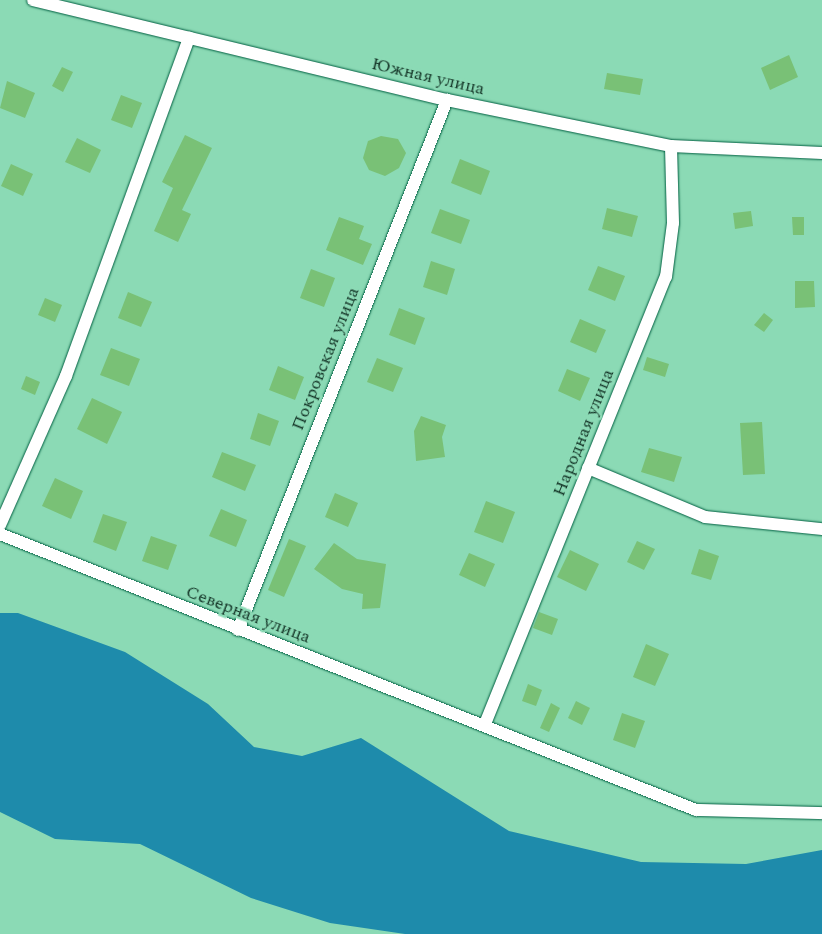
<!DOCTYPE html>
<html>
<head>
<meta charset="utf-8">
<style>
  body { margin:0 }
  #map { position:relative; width:822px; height:934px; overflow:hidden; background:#8bdab5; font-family:Spectral,serif }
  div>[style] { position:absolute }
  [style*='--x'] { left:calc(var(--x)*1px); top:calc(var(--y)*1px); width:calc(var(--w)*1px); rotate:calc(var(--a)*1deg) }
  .water>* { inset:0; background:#1e8bab }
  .building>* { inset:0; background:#79c176 }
  .roads { filter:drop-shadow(0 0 1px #006042) drop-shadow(0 0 1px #006042) }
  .minor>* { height:12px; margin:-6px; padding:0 6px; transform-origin:6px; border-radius:6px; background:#fff }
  span { translate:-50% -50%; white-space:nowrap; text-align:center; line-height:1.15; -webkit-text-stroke:5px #8bdab5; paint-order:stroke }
  .street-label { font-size:18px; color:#153628 }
</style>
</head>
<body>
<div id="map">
  <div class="water">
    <div style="clip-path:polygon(0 613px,18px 613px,125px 652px,208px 704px,254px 747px,302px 756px,361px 738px,509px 831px,641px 862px,746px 864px,822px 850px,822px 934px,405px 934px,330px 923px,251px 898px,140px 844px,55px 839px,0 812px)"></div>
  </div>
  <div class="building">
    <div style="clip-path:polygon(789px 55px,798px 77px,770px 90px,761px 68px)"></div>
    <div style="clip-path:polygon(62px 67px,73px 72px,63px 92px,52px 86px)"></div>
    <div style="clip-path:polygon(607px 73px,643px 79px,640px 95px,604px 89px)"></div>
    <div style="clip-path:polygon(7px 81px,35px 93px,25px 118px,0 108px)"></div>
    <div style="clip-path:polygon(121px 95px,142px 103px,132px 128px,111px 120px)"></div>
    <div style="clip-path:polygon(185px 135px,212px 148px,182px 210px,191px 214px,178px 242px,154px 231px,173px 188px,162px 182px)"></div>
    <div style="clip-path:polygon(381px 136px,398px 139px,406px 153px,399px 168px,385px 176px,369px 170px,363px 158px,368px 141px)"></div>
    <div style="clip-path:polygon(77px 138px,101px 150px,90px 173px,65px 162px)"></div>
    <div style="clip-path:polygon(460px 159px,490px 171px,481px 195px,451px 183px)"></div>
    <div style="clip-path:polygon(11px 164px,33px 174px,23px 196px,1px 186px)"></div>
    <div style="clip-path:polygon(607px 208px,638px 216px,632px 237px,602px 229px)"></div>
    <div style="clip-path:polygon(440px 209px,470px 220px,461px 244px,431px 233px)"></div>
    <div style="clip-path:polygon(751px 211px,753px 226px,735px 229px,733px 213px)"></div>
    <div style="clip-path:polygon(339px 217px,364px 226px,359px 239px,372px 244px,363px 265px,326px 250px)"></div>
    <div style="clip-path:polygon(792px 217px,804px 217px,804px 235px,793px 235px)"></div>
    <div style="clip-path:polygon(431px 261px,455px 269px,447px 295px,423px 287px)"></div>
    <div style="clip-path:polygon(598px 266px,625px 276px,615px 301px,588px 290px)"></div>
    <div style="clip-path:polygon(311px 269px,335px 278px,324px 307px,300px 298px)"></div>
    <div style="clip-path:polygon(795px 281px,814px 281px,815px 307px,795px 308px)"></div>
    <div style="clip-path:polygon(128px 292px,152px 302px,141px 327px,118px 318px)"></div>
    <div style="clip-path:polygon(45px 298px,62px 305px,55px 322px,38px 315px)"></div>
    <div style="clip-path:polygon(399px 308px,425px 318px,415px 345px,389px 335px)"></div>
    <div style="clip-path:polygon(764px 313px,773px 320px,764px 332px,754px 325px)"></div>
    <div style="clip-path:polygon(580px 319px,606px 330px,596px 353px,570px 342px)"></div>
    <div style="clip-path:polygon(111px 348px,140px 359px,129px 386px,100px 375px)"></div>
    <div style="clip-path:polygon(647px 357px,669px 364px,665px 377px,643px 370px)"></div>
    <div style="clip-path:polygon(377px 358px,403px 368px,393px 392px,367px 382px)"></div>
    <div style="clip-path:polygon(278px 366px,304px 377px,295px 400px,269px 390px)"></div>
    <div style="clip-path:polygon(567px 369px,590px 378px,580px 401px,558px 391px)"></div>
    <div style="clip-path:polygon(26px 376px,40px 382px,35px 395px,21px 389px)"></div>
    <div style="clip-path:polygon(92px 398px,122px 412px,107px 444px,77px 429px)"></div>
    <div style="clip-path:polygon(258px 413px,279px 421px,270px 446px,250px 439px)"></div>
    <div style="clip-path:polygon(421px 416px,446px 425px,442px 437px,445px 457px,416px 461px,414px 431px)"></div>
    <div style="clip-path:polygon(762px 422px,765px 474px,743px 475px,740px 423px)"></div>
    <div style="clip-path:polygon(649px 448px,682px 457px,674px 482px,641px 472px)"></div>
    <div style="clip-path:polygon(222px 452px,256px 465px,245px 491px,212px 477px)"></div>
    <div style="clip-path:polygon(55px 478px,83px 491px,71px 519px,42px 506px)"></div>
    <div style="clip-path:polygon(335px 493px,358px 503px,348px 527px,325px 517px)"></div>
    <div style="clip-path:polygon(486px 501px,515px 512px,503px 543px,474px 532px)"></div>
    <div style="clip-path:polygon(221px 509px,247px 520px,236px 547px,209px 536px)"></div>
    <div style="clip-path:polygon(103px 514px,127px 522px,116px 551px,93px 542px)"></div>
    <div style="clip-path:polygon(151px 536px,177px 545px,168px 570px,142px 561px)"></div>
    <div style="clip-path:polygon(289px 539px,306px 546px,284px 597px,268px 590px)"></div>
    <div style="clip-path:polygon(637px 541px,655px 549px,644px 570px,627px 562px)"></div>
    <div style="clip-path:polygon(334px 543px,357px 559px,386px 564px,380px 608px,362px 609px,363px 594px,342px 589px,314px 569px)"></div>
    <div style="clip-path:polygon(699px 549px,719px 556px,711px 580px,691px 574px)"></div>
    <div style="clip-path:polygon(570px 550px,599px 564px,586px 591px,557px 577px)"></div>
    <div style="clip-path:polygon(469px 553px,495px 564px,485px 587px,459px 575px)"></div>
    <div style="clip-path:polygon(539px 612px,558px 619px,552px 635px,533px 628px)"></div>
    <div style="clip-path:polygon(646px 644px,669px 654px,655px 686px,633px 677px)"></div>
    <div style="clip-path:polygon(528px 684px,542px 690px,536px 706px,522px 701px)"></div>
    <div style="clip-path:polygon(576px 701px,590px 708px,582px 725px,568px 718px)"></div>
    <div style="clip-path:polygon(551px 703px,560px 708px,549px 732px,540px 728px)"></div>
    <div style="clip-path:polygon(622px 713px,645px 721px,635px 748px,613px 740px)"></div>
  </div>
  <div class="roads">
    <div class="minor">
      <div style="--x:33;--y:0;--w:426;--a:13.6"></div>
      <div style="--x:447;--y:100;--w:229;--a:11.6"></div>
      <div style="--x:671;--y:146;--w:151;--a:2.7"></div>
      <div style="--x:588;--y:468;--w:127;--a:22.7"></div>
      <div style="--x:705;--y:517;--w:118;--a:5.9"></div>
      <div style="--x:0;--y:525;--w:163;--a:-66.1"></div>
      <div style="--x:66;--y:376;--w:360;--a:-70"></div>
      <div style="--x:0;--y:534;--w:749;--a:21.63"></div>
      <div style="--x:696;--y:810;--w:126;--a:1.4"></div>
      <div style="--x:238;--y:630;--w:570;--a:-68.48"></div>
      <div style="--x:485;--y:724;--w:482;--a:-68"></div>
      <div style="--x:666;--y:277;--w:54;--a:-82.6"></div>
      <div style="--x:673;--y:223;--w:77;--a:-91.5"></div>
    </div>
  </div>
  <div class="street-label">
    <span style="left:428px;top:77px;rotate:13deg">Южная улица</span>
    <span style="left:326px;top:359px;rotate:-68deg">Покровская улица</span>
    <span style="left:584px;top:433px;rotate:-68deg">Народная улица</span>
    <span style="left:248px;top:615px;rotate:21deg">Северная улица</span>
  </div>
</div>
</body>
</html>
